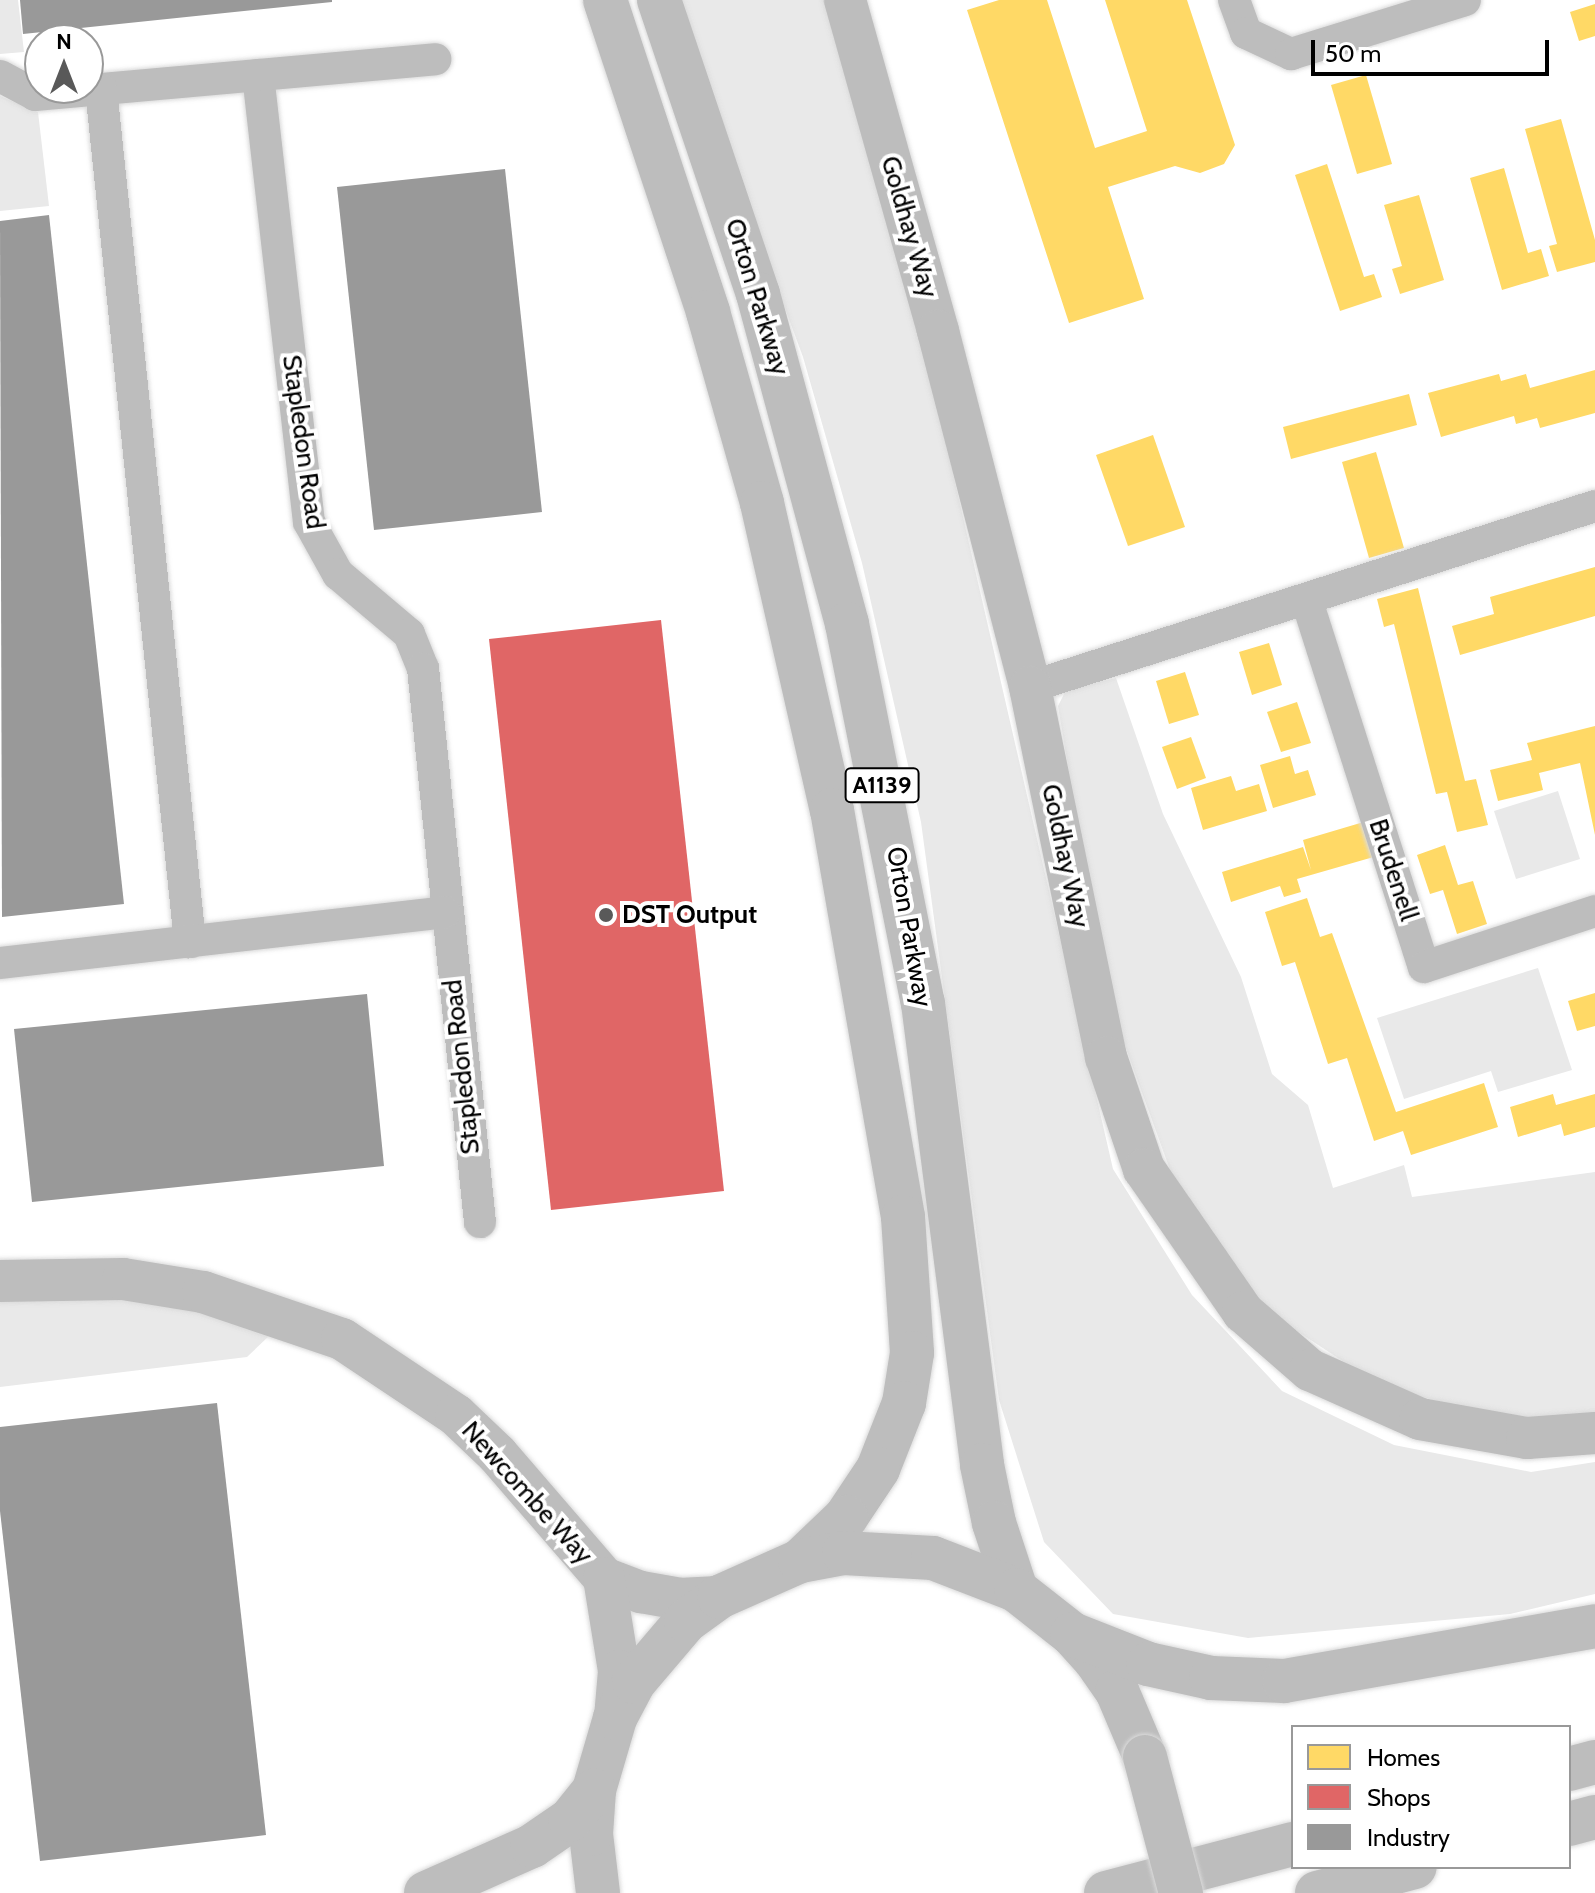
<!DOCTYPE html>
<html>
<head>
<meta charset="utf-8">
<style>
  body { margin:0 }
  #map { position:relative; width:1595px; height:1893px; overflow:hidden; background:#fff; font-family:Cabin,sans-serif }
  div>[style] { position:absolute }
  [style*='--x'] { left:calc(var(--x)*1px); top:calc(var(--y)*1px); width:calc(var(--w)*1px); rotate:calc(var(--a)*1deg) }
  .green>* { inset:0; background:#e9e9e9 }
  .homes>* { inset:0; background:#ffd966 }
  .shops>* { inset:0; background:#e06666 }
  .industry>* { inset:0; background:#999 }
  .roads { filter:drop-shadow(0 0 2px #dbdbdb) drop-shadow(0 0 2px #dbdbdb) }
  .minor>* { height:32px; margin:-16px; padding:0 16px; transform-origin:16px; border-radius:16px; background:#bdbdbd }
  .tertiary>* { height:42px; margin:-21px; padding:0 21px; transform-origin:21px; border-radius:21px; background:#bdbdbd }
  .primary>* { height:44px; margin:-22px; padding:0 22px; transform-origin:22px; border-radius:22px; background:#bdbdbd }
  .trunk>* { height:44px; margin:-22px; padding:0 22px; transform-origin:22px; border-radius:22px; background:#bdbdbd }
  .bridges { filter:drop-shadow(0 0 2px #dbdbdb) drop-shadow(0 0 2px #dbdbdb) }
  .primary-bridge>* { height:44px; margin:-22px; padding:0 22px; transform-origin:22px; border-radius:22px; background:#bdbdbd }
  .dots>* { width:22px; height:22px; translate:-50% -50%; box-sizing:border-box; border:4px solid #fff; border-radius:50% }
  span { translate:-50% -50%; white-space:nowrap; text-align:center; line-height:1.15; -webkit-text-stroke:8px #fff; paint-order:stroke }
  .shield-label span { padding:2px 6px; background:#fff; border:2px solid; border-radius:6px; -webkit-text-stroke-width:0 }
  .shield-label { font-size:24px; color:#000; font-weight:700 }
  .street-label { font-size:26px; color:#000 }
  .poi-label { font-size:26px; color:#000; font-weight:700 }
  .left { translate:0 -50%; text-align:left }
  .legend { position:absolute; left:1291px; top:1725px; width:280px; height:144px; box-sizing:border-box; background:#fff; border:2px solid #999; margin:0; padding:10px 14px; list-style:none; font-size:24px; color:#000 }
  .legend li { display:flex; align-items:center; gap:16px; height:40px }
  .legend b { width:40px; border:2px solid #999 }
  .north { position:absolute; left:24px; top:24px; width:80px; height:80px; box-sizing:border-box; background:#fff; border:2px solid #999; border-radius:50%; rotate:0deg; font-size:22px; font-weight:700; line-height:32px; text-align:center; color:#000 }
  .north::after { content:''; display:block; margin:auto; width:28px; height:36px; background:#595959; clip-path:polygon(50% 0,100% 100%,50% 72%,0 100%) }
  .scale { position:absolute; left:1311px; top:40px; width:238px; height:36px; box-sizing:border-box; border:4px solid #000; border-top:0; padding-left:10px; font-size:24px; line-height:28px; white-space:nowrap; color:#000; -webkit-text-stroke:6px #fff; paint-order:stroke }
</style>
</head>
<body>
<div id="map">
  <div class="green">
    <div style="clip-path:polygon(0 0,18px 0,24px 52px,0 54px)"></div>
    <div style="clip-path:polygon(671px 0,844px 0,1113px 1169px,1192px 1295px,1282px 1391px,1394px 1445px,1531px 1472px,1595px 1462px,1595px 1594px,1510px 1614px,1248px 1638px,1113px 1614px,1044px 1542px,999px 1400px,921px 822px,862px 563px,803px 357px)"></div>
    <div style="clip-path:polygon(0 96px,38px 112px,49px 206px,0 211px)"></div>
    <div style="clip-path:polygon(1116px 678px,1163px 814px,1241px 977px,1272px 1074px,1308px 1105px,1333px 1188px,1404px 1165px,1412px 1197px,1595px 1172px,1595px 1416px,1504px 1419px,1419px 1396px,1364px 1375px,1277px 1318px,1222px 1255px,1178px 1192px,1123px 1040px,1095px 928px,1058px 706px,1066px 690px)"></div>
    <div style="clip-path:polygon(1558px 791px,1580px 859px,1516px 879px,1494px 811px)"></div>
    <div style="clip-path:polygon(1538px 968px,1572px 1070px,1498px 1092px,1491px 1071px,1404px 1099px,1377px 1018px)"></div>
    <div style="clip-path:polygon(75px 1296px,163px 1302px,271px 1334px,247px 1357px,0 1387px,0 1301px)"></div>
  </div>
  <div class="homes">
    <div style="clip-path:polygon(999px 0,1047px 0,1095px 148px,1147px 131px,1105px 0,1187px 0,1235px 145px,1224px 164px,1200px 173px,1175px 166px,1108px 187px,1144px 299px,1069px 323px,967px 10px)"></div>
    <div style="clip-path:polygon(1595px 4px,1595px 36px,1579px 41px,1570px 12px)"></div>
    <div style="clip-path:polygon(1366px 75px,1392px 164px,1357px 174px,1331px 85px)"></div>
    <div style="clip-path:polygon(1561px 119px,1595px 240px,1595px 262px,1557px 272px,1549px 246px,1557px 244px,1525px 129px)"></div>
    <div style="clip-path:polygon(1327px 164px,1364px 277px,1374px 274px,1382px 297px,1340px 311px,1295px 175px)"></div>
    <div style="clip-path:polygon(1504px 168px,1528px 253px,1541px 249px,1549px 276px,1502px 290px,1470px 178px)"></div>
    <div style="clip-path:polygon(1419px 195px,1444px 280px,1400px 294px,1392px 269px,1402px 266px,1384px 205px)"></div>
    <div style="clip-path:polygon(1595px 370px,1595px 413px,1540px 428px,1537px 418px,1516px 424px,1514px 416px,1441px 437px,1428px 393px,1499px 374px,1501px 381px,1526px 374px,1530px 388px)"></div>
    <div style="clip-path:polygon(1409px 394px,1417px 425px,1291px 459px,1283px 427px)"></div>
    <div style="clip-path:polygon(1153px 435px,1185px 527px,1128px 546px,1096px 455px)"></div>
    <div style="clip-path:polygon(1376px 452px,1404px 548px,1369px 558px,1342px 462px)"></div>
    <div style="clip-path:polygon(1595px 567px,1595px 616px,1460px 655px,1452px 626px,1494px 614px,1490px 597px)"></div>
    <div style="clip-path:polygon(1418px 588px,1465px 781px,1476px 779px,1488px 825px,1457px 832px,1447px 792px,1436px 794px,1394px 624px,1384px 627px,1377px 599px)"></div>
    <div style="clip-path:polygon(1269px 643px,1282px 685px,1252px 695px,1239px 652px)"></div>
    <div style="clip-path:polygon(1185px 672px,1199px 715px,1169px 724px,1156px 681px)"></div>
    <div style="clip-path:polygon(1297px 702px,1311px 743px,1281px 752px,1267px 712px)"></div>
    <div style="clip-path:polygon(1595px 726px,1595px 835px,1580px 763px,1539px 773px,1543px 790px,1498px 801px,1490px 770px,1532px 760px,1527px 743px)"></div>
    <div style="clip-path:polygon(1191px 737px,1206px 778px,1177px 789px,1162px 747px)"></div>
    <div style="clip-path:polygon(1290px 756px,1295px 774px,1308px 770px,1316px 795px,1273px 808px,1260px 765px)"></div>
    <div style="clip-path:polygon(1231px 776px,1236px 791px,1259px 784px,1267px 811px,1203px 830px,1191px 788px)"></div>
    <div style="clip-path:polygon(1367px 821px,1377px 856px,1297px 879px,1301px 892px,1284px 897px,1280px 886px,1231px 902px,1222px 872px,1303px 847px,1311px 870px,1303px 840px)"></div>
    <div style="clip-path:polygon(1445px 845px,1458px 885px,1473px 881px,1487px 924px,1457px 934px,1443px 890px,1430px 894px,1417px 855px)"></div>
    <div style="clip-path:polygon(1307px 898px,1320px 937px,1332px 933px,1396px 1112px,1484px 1083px,1498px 1127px,1411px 1155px,1403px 1131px,1374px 1141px,1347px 1058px,1328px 1064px,1295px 962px,1282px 966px,1265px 912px)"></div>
    <div style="clip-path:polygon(1595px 993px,1595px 1026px,1577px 1031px,1568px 1001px)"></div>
    <div style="clip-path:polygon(1553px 1094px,1556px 1105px,1595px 1094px,1595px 1127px,1564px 1136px,1561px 1124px,1518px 1137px,1510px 1107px)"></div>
  </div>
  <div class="shops">
    <div style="clip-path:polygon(661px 620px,724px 1191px,551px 1210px,489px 639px)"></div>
  </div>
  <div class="industry">
    <div style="clip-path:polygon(20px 0,332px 0,332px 2px,23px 34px)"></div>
    <div style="clip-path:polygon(505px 169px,542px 512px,374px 530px,337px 187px)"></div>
    <div style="clip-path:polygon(49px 215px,124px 904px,2px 917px,0 221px)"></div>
    <div style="clip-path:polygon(367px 994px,384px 1166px,32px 1202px,14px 1029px)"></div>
    <div style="clip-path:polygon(217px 1403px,266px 1835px,40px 1861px,0 1511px,0 1427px)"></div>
  </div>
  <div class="roads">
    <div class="minor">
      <div style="--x:1234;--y:0;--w:35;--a:70"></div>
      <div style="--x:1246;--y:33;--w:50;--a:25"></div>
      <div style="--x:1291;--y:54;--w:182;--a:-17.2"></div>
      <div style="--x:258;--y:75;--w:450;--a:83.5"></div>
      <div style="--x:309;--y:522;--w:60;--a:60.9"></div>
      <div style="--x:338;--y:574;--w:93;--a:40.2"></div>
      <div style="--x:409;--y:634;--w:37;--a:68"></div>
      <div style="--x:423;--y:668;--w:557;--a:84.13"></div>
      <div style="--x:0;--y:76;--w:40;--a:28"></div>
      <div style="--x:35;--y:95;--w:402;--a:-5.1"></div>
      <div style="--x:101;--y:89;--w:858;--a:84.04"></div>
      <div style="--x:1307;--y:601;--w:384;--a:72.3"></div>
      <div style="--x:1424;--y:967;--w:180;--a:-18.1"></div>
      <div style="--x:1030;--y:687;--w:593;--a:-17.76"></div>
      <div style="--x:0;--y:963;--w:448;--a:-6.5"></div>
    </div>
    <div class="tertiary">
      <div style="--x:845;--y:0;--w:344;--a:74.3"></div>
      <div style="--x:938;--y:331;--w:368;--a:75.5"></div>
      <div style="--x:1030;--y:687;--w:378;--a:78.4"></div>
      <div style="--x:1106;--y:1057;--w:118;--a:71.3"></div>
      <div style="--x:1144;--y:1169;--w:174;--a:55.3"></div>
      <div style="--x:1243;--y:1312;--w:89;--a:40.9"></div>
      <div style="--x:1310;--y:1370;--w:120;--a:24"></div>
      <div style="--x:1420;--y:1419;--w:109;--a:10.1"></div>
      <div style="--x:1527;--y:1438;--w:68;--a:-4.2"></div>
      <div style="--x:0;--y:1281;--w:123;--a:-0.9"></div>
      <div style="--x:123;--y:1279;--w:81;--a:9.2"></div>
      <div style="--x:203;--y:1292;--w:147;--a:18.7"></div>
      <div style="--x:342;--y:1339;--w:137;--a:33.7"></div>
      <div style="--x:456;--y:1415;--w:57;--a:43.6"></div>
      <div style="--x:497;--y:1454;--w:164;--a:49.2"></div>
      <div style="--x:604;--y:1578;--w:40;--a:21"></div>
      <div style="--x:641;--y:1592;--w:39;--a:10"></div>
      <div style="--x:679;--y:1599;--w:40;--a:-2.9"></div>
      <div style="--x:604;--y:1578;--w:94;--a:80.8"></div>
      <div style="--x:619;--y:1671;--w:47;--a:94.9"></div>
    </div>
    <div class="primary">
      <div style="--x:605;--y:0;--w:329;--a:71.7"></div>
      <div style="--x:708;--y:312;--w:198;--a:74.2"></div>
      <div style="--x:762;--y:503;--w:315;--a:77.2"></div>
      <div style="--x:832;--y:810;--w:413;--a:80.1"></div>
      <div style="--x:903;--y:1217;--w:136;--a:86.2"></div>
      <div style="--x:912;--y:1353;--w:51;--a:99.1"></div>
      <div style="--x:904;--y:1403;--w:71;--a:111.5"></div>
      <div style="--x:878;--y:1469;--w:58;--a:123.7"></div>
      <div style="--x:846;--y:1517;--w:64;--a:136.3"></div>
      <div style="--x:659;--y:0;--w:310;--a:71.4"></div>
      <div style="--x:758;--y:294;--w:342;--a:74.9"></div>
      <div style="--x:847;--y:624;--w:387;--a:78.7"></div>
      <div style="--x:923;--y:1003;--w:466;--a:82.7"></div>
      <div style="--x:982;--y:1465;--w:59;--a:78.3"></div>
      <div style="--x:994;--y:1523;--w:71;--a:71.8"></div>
      <div style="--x:598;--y:1893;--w:59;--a:-96.8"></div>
      <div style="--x:591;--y:1834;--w:44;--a:-86.1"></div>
      <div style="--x:594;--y:1790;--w:75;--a:-73.7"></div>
      <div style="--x:615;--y:1718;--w:41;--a:-62.2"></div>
      <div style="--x:634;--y:1682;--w:80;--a:-49.6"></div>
      <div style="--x:686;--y:1621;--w:41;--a:-36"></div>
      <div style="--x:719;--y:1597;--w:89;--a:-24"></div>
      <div style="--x:800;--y:1561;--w:45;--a:-10.3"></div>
      <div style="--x:844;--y:1553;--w:89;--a:3.2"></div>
      <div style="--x:933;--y:1558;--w:89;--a:21.1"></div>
      <div style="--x:1016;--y:1590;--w:71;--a:38.2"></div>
      <div style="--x:1072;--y:1634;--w:36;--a:48"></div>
      <div style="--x:1096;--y:1661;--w:37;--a:55"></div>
      <div style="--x:1117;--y:1691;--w:72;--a:67"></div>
    </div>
    <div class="trunk">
      <div style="--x:1072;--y:1634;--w:82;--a:21.5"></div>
      <div style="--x:1148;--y:1664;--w:65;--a:12.5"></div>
      <div style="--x:1211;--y:1678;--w:73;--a:2.4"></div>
      <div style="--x:1284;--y:1681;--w:316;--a:-10"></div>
      <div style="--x:1569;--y:1769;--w:27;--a:-15"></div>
      <div style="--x:1569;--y:1824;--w:27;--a:-15"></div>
      <div style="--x:426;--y:1893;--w:116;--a:-23.9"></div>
      <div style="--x:532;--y:1846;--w:46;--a:-34.4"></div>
      <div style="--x:570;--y:1820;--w:38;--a:-51"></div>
      <div style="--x:1106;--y:1893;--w:193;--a:-14.7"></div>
      <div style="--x:1317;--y:1893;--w:101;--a:-14.9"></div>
    </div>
  </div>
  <div class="bridges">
    <div class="primary-bridge">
      <div style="--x:1145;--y:1757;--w:141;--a:75.2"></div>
    </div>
  </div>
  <div class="dots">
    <div style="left:606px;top:915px;background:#595959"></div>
  </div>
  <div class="shield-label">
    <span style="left:882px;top:785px">A1139</span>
  </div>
  <div class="street-label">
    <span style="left:909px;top:227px;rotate:74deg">Goldhay Way</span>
    <span style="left:757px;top:297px;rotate:73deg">Orton Parkway</span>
    <span style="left:303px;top:442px;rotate:82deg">Stapledon Road</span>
    <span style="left:1065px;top:856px;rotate:78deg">Goldhay Way</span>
    <span style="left:1393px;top:870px;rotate:72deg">Brudenell</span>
    <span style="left:909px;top:927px;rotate:80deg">Orton Parkway</span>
    <span style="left:462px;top:1067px;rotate:-96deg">Stapledon Road</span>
    <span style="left:527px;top:1493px;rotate:48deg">Newcombe Way</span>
  </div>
  <div class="poi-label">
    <span class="left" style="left:622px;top:915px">DST Output</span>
  </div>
  <ul class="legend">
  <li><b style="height:22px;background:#ffd966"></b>Homes</li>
  <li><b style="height:22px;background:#e06666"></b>Shops</li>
  <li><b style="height:22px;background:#999"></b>Industry</li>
  </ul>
  <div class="north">N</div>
  <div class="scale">50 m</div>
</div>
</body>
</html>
